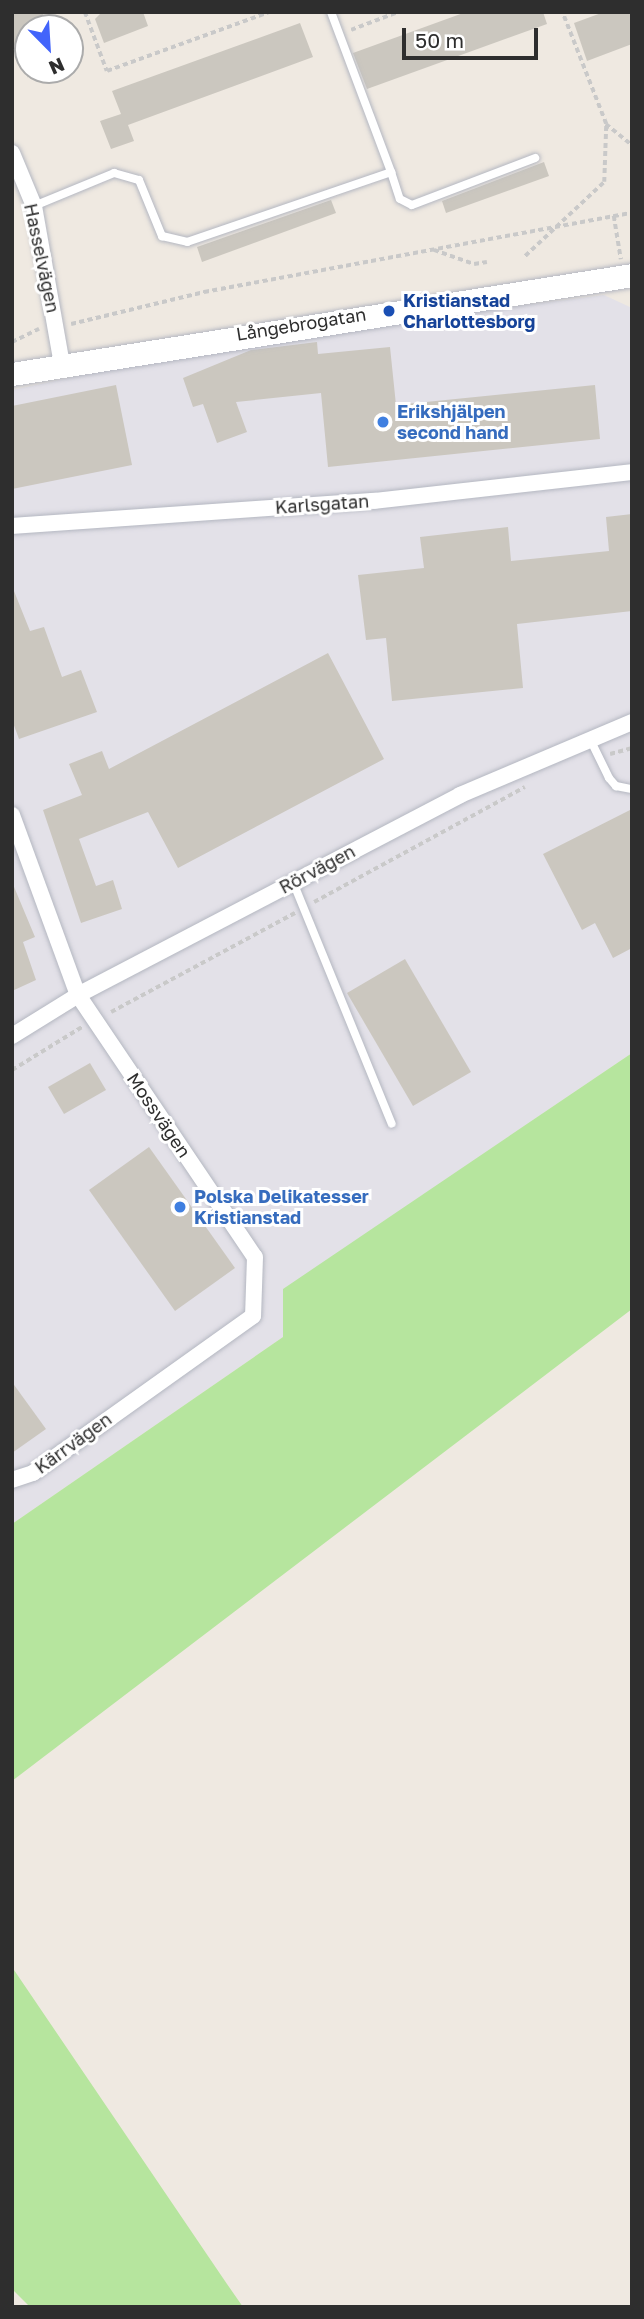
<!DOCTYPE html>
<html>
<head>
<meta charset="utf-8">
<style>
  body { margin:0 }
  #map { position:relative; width:644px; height:2319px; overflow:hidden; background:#efe9e1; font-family:"Golos Text",sans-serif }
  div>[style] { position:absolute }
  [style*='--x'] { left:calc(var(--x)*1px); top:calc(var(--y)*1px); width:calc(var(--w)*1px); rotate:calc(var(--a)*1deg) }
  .industrial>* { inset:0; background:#e3e1e8 }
  .green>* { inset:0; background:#b6e59e }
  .building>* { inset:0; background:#cbc7bf }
  .path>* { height:3.5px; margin-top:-1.75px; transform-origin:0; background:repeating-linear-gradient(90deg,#c9c9c9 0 5px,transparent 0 8.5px) }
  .roads { filter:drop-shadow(0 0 2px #b4b7c1) drop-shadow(0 0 2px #b4b7c1) }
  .service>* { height:8px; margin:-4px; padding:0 4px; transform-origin:4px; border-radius:4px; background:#fff }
  .minor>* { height:16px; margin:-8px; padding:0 8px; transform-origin:8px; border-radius:8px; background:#fff }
  .secondary>* { height:23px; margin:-11.5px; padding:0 11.5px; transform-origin:11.5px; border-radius:11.5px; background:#fff }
  .dots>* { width:19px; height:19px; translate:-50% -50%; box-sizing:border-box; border:4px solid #fff; border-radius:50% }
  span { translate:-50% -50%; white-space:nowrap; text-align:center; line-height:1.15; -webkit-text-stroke:6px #fff; paint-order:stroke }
  .street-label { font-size:18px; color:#2e2e2e }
  .transit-label { font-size:18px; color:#164399; font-weight:700 }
  .left { translate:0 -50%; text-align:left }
  .shop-label { font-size:18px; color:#366cbe; font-weight:700 }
  .frame { position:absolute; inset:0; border:14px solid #2e2e2e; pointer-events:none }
  .north { position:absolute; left:14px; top:14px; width:70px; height:70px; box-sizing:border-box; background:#fff; border:2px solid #ababab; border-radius:50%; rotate:156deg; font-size:19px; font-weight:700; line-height:28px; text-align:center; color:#2e2e2e }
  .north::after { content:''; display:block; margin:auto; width:24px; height:32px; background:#4264fb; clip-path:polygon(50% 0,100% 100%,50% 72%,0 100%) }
  .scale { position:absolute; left:402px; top:28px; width:136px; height:32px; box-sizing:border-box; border:4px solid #2e2e2e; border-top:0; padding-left:9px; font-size:21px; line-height:24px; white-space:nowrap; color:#2e2e2e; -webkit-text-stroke:5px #fff; paint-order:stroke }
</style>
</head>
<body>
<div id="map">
  <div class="industrial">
    <div style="clip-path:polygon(604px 295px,632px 308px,632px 1053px,284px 1289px,283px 1337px,12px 1524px,12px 390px,249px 340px)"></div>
  </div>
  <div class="green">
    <div style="clip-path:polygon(632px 1053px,632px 1309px,12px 1781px,12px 1524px,283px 1337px,283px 1289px)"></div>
    <div style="clip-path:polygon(12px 1967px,227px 2284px,243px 2307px,30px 2307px,12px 2289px)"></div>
  </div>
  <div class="building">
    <div style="clip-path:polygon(12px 12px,42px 12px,48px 28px,28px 28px,28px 78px,12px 40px)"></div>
    <div style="clip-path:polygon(102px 12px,143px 12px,148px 26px,104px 43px,95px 19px)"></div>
    <div style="clip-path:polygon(466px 12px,543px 12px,547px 24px,367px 89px,353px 53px)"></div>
    <div style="clip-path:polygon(632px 12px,632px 44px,587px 61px,574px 23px,604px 12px)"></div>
    <div style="clip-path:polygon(300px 23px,313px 57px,128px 125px,134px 141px,111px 149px,100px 121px,121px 114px,112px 91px)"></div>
    <div style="clip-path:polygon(544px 162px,549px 176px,446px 213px,442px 201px)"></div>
    <div style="clip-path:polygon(331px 200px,336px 213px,202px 262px,197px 247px)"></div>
    <div style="clip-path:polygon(317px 342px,318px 354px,390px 347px,396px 405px,595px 385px,600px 439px,328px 467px,321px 393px,236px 402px,247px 432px,217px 443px,203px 404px,193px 407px,183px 378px,251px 350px)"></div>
    <div style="clip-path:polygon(116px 385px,132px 465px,12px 489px,12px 406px)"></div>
    <div style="clip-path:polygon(632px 514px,632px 611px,517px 624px,523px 688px,392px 701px,386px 638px,366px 640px,358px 575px,424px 568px,420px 537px,508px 527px,511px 561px,609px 551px,606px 517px)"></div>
    <div style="clip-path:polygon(12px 586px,30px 631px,44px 627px,62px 677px,81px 670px,97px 712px,19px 739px,12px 720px)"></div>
    <div style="clip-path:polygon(328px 653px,384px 759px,178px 868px,148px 812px,79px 839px,96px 886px,113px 880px,122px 909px,81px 923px,43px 810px,82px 795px,69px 764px,102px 751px,109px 769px)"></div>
    <div style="clip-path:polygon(632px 809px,632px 948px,613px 958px,595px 923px,582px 930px,543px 854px)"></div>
    <div style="clip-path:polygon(12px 882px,35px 937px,23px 942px,36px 980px,12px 991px)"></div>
    <div style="clip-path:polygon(405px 959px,471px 1072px,413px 1106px,347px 993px)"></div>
    <div style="clip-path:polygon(90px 1063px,106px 1090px,64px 1114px,48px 1087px)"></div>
    <div style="clip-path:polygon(149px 1147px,235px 1268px,175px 1311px,89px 1190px)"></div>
    <div style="clip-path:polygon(12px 1382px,46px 1429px,12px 1453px)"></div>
  </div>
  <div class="path">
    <div style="--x:85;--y:12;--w:63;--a:69.6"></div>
    <div style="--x:107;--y:71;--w:172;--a:-20"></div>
    <div style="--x:351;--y:30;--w:50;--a:-21"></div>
    <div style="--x:606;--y:124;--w:33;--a:39"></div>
    <div style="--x:614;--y:216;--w:44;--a:80.8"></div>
    <div style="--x:434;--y:250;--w:42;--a:19.3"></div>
    <div style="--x:474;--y:264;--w:13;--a:-9"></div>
    <div style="--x:525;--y:256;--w:108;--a:-43.1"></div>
    <div style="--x:604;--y:182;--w:58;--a:-88"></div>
    <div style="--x:606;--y:124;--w:120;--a:-111.4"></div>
    <div style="--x:71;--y:324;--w:137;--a:-13.5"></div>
    <div style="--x:204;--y:292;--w:435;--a:-10.5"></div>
    <div style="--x:12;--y:342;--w:30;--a:-26"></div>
    <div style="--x:610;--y:754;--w:23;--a:-15"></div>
    <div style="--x:314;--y:902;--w:240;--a:-28.6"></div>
    <div style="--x:111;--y:1012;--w:209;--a:-28.3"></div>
    <div style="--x:12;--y:1070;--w:82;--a:-31.6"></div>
  </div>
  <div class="roads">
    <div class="service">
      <div style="--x:331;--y:12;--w:171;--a:69.4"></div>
      <div style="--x:34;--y:206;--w:87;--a:-22.4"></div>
      <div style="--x:114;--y:173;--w:26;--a:16"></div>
      <div style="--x:139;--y:180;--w:61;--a:67.7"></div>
      <div style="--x:162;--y:236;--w:26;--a:13"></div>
      <div style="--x:187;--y:242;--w:216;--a:-18.9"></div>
      <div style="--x:391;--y:172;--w:28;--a:72"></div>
      <div style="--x:400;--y:199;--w:13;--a:27"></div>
      <div style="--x:412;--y:205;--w:132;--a:-20.9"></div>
      <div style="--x:589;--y:737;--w:46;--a:64"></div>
      <div style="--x:609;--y:778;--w:11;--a:49"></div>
      <div style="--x:616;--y:786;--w:16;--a:11"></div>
      <div style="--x:293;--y:882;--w:261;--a:67.8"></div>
    </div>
    <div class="minor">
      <div style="--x:12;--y:153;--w:57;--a:67.5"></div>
      <div style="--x:34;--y:206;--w:161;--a:80"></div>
      <div style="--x:12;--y:526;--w:363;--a:-4"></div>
      <div style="--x:374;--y:501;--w:260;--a:-6.4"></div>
      <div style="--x:12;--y:815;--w:192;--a:69.9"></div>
      <div style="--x:78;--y:995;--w:316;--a:56"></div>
      <div style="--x:255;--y:1257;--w:59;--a:91.9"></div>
      <div style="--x:253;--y:1316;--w:270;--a:144.5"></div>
      <div style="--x:33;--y:1473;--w:22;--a:162"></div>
      <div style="--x:12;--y:1036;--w:78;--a:-31.8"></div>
      <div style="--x:78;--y:995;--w:431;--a:-27.6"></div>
      <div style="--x:460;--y:795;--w:187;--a:-23"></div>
    </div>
    <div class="secondary">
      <div style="--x:12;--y:374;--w:628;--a:-9.07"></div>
    </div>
  </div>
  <div class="dots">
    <div style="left:389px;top:311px;background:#1a4fb4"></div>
    <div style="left:383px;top:422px;background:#3f7fe0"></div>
    <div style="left:180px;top:1207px;background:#3f7fe0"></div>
  </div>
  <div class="street-label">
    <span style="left:42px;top:258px;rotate:78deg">Hasselvägen</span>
    <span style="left:301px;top:324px;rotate:-9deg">Långebrogatan</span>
    <span style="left:322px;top:504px;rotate:-4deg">Karlsgatan</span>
    <span style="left:317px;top:869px;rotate:-28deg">Rörvägen</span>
    <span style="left:159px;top:1115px;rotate:56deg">Mossvägen</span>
    <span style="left:73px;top:1443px;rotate:-36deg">Kärrvägen</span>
  </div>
  <div class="transit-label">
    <span class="left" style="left:403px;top:311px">Kristianstad<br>Charlottesborg</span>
  </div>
  <div class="shop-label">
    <span class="left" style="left:397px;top:422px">Erikshjälpen<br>second hand</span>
    <span class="left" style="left:194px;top:1207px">Polska Delikatesser<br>Kristianstad</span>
  </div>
  <div class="frame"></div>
  <div class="north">N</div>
  <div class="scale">50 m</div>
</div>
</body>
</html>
